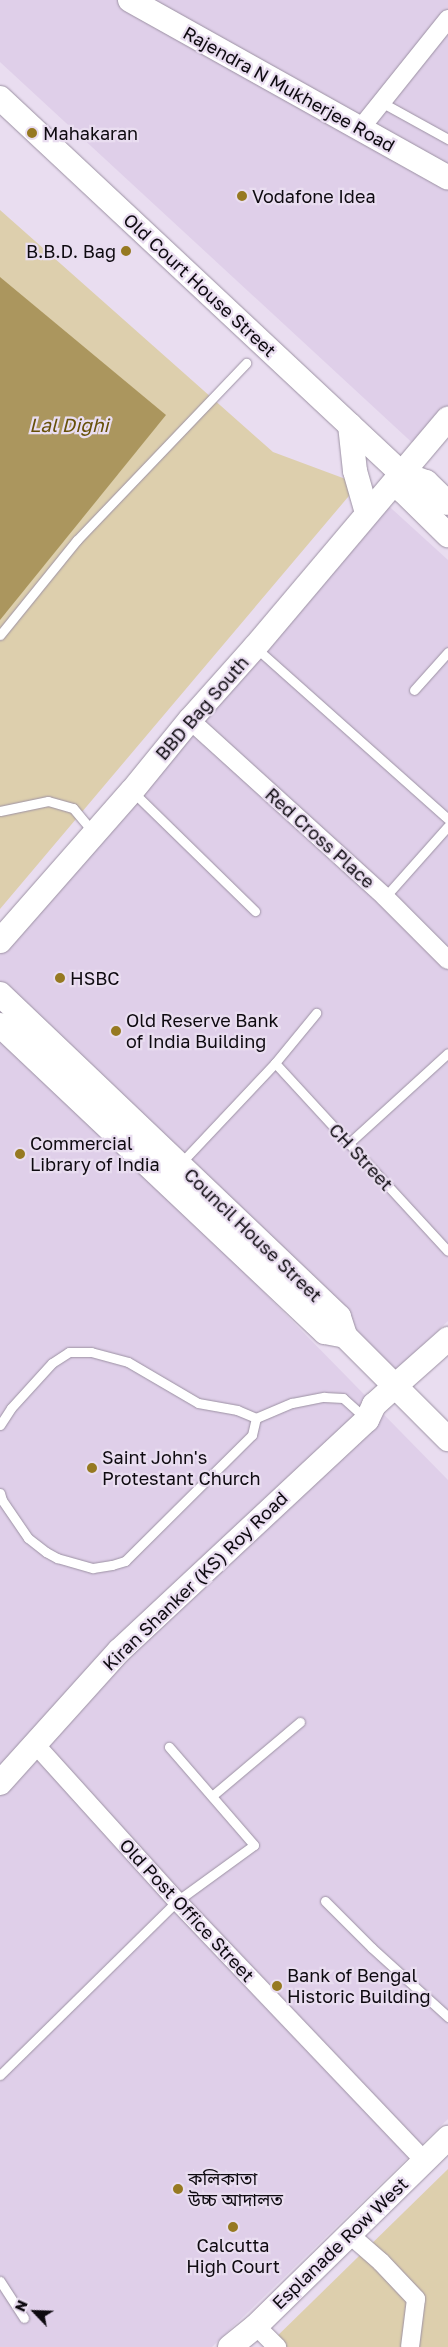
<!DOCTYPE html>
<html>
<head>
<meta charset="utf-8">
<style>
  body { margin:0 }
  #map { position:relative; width:448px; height:2347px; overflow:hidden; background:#e9ddf0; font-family:"Golos Text","Noto Sans Bengali",sans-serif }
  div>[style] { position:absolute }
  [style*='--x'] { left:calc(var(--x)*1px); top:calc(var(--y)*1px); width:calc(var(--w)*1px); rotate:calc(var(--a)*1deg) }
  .built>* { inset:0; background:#dfcfe9 }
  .green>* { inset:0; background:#ddcfad }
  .water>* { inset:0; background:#ab965e }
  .roads { filter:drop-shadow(0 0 1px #9c91a3) drop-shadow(0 0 1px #9c91a3) }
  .lane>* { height:9px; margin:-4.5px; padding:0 4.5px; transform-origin:4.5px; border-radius:4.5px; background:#fff }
  .street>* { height:18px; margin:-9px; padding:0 9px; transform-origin:9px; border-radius:9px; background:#fff }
  .secondary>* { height:24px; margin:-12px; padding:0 12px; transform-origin:12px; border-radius:12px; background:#fff }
  .dots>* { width:14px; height:14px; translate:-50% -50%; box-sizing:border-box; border:2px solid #e9ddf0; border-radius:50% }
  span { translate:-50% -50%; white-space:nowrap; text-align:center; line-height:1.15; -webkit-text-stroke:4.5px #e9ddf0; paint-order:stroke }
  .street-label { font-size:18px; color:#0e0a10 }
  .poi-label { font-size:18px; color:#0e0a10 }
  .left { translate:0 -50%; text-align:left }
  .right { translate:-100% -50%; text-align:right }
  .water-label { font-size:19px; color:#665008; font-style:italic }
  .north { position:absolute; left:10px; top:2287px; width:50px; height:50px; -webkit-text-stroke:4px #e9ddf0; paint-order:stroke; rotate:294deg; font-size:14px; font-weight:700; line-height:20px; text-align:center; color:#0e0a10 }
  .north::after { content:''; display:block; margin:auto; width:18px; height:22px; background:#0e0a10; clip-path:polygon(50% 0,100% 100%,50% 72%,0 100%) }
</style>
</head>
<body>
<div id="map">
  <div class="built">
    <div style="clip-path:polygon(0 0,448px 0,448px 414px,419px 449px,0 62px)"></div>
    <div style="clip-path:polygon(381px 499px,448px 560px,448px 1321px,384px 1382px,0 1009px,0 955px)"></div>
    <div style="clip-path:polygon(0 1023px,448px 1480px,448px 2119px,212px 2347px,0 2347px)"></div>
  </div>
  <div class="green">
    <div style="clip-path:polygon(0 210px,273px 452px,359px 484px,0 909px)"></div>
    <div style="clip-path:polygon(448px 2169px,448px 2347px,266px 2347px)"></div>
  </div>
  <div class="water">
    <div style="clip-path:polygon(0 277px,166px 415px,0 620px)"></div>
  </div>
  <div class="roads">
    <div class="lane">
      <div style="--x:381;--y:102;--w:77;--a:28.9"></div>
      <div style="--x:0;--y:635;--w:122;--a:-51"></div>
      <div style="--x:77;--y:540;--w:245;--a:-46.3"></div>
      <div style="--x:256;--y:648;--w:257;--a:41.7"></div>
      <div style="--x:414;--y:690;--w:51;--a:-48.2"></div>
      <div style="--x:132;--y:791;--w:172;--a:44.3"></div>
      <div style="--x:0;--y:811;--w:49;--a:-11.8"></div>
      <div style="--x:48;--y:801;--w:26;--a:16"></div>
      <div style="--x:73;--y:808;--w:33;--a:50"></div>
      <div style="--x:385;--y:897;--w:95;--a:-48.4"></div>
      <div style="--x:275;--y:1063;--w:255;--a:47.4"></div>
      <div style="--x:348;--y:1144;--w:135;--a:-42.3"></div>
      <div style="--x:179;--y:1165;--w:140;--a:-46.7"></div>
      <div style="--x:275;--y:1063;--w:65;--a:-50.6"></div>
      <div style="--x:0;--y:1425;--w:20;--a:-57"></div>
      <div style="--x:11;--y:1408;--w:61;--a:-47.7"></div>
      <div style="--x:52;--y:1363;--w:20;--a:-33"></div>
      <div style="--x:69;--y:1352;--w:22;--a:0"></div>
      <div style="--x:91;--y:1352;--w:38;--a:15"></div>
      <div style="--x:128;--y:1362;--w:81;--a:30.4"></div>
      <div style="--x:198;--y:1403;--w:40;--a:10"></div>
      <div style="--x:237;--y:1410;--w:21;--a:23"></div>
      <div style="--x:256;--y:1418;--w:39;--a:-23"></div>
      <div style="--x:292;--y:1403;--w:33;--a:-11"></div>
      <div style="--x:324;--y:1397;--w:19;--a:3"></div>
      <div style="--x:343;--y:1398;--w:31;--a:42"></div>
      <div style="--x:0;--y:1493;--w:7;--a:74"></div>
      <div style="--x:2;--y:1500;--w:46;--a:55.6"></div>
      <div style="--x:28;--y:1538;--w:23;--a:38"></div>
      <div style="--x:46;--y:1552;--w:13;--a:29"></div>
      <div style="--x:57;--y:1558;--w:37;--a:16"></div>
      <div style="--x:93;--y:1568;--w:19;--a:-9"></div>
      <div style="--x:112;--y:1565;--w:14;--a:-17"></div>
      <div style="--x:125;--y:1561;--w:179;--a:-44.8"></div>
      <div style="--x:252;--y:1435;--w:17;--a:-77"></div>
      <div style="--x:212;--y:1796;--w:115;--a:-40.1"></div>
      <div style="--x:325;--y:1901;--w:66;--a:45"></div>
      <div style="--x:372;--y:1948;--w:103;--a:42.2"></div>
      <div style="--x:0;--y:2075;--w:248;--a:-44.5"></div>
      <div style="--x:177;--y:1901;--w:95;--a:-36"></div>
      <div style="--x:254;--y:1845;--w:130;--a:-130.9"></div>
      <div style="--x:0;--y:2281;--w:44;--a:57"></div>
    </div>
    <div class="street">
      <div style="--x:360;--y:129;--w:141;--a:-51.3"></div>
      <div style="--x:190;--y:720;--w:263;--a:42.2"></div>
      <div style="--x:385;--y:897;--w:89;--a:45"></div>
      <div style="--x:35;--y:1744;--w:212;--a:47.9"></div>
      <div style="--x:177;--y:1901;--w:359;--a:46.4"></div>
      <div style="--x:349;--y:2234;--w:43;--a:41.2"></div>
      <div style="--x:381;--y:2262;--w:51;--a:46.6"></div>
      <div style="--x:416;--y:2299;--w:48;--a:97.1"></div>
      <div style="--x:256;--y:2326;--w:30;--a:45"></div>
    </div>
    <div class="secondary">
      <div style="--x:130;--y:0;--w:364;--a:29.2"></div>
      <div style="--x:0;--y:98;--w:549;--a:43.08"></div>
      <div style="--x:401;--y:473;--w:27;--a:20"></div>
      <div style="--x:426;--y:482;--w:30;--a:44"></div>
      <div style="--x:350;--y:425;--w:46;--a:83.8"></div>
      <div style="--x:355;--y:471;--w:44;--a:74.1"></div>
      <div style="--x:401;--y:473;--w:19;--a:81"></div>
      <div style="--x:404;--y:492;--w:62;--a:44.3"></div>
      <div style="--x:0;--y:941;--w:200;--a:-48.7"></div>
      <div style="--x:132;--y:791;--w:92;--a:-50.8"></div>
      <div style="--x:190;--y:720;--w:98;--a:-48.3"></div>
      <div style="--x:255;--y:647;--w:299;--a:-49.8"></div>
      <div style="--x:0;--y:994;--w:468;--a:43.6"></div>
      <div style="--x:339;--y:1317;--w:20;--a:72"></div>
      <div style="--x:345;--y:1336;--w:146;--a:45"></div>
      <div style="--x:0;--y:1025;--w:447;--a:43.4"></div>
      <div style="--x:325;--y:1332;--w:20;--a:11"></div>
      <div style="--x:0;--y:1783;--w:178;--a:-48"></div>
      <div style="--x:119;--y:1651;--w:339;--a:-43"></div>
      <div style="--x:367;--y:1420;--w:17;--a:-65"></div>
      <div style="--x:374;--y:1405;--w:28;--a:-42"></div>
      <div style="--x:395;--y:1386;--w:71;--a:-41.6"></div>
      <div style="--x:230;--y:2347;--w:33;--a:-39"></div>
      <div style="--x:256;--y:2326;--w:269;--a:-44.4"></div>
    </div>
  </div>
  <div class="dots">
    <div style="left:32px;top:133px;background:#967921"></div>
    <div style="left:242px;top:196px;background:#967921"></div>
    <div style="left:126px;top:251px;background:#967921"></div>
    <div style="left:60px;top:978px;background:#967921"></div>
    <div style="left:116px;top:1031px;background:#967921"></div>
    <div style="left:20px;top:1154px;background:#967921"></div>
    <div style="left:92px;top:1468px;background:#967921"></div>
    <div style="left:277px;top:1986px;background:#967921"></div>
    <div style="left:178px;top:2189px;background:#967921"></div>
    <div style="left:233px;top:2227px;background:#967921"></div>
  </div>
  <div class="street-label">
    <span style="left:289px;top:89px;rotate:29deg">Rajendra N Mukherjee Road</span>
    <span style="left:200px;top:285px;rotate:43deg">Old Court House Street</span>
    <span style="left:202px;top:708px;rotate:-49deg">BBD Bag South</span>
    <span style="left:320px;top:838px;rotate:42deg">Red Cross Place</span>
    <span style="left:361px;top:1157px;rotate:47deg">CH Street</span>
    <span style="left:253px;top:1235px;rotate:44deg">Council House Street</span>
    <span style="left:195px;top:1581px;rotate:-44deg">Kiran Shanker (KS) Roy Road</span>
    <span style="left:187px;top:1910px;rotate:47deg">Old Post Office Street</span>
    <span style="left:340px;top:2243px;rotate:-44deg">Esplanade Row West</span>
  </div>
  <div class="poi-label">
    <span class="left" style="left:43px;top:133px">Mahakaran</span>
    <span class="left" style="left:252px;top:196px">Vodafone Idea</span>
    <span class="right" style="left:116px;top:251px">B.B.D. Bag</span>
    <span class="left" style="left:70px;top:978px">HSBC</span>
    <span class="left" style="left:126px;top:1031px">Old Reserve Bank<br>of India Building</span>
    <span class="left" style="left:30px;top:1154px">Commercial<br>Library of India</span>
    <span class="left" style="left:102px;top:1468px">Saint John's<br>Protestant Church</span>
    <span class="left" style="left:287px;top:1986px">Bank of Bengal<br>Historic Building</span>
    <span class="left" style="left:188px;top:2189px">কলিকাতা<br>উচ্চ আদালত</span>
    <span style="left:233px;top:2256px">Calcutta<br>High Court</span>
  </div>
  <div class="water-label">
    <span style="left:69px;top:425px">Lal Dighi</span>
  </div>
  <div class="north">N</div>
</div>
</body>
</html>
